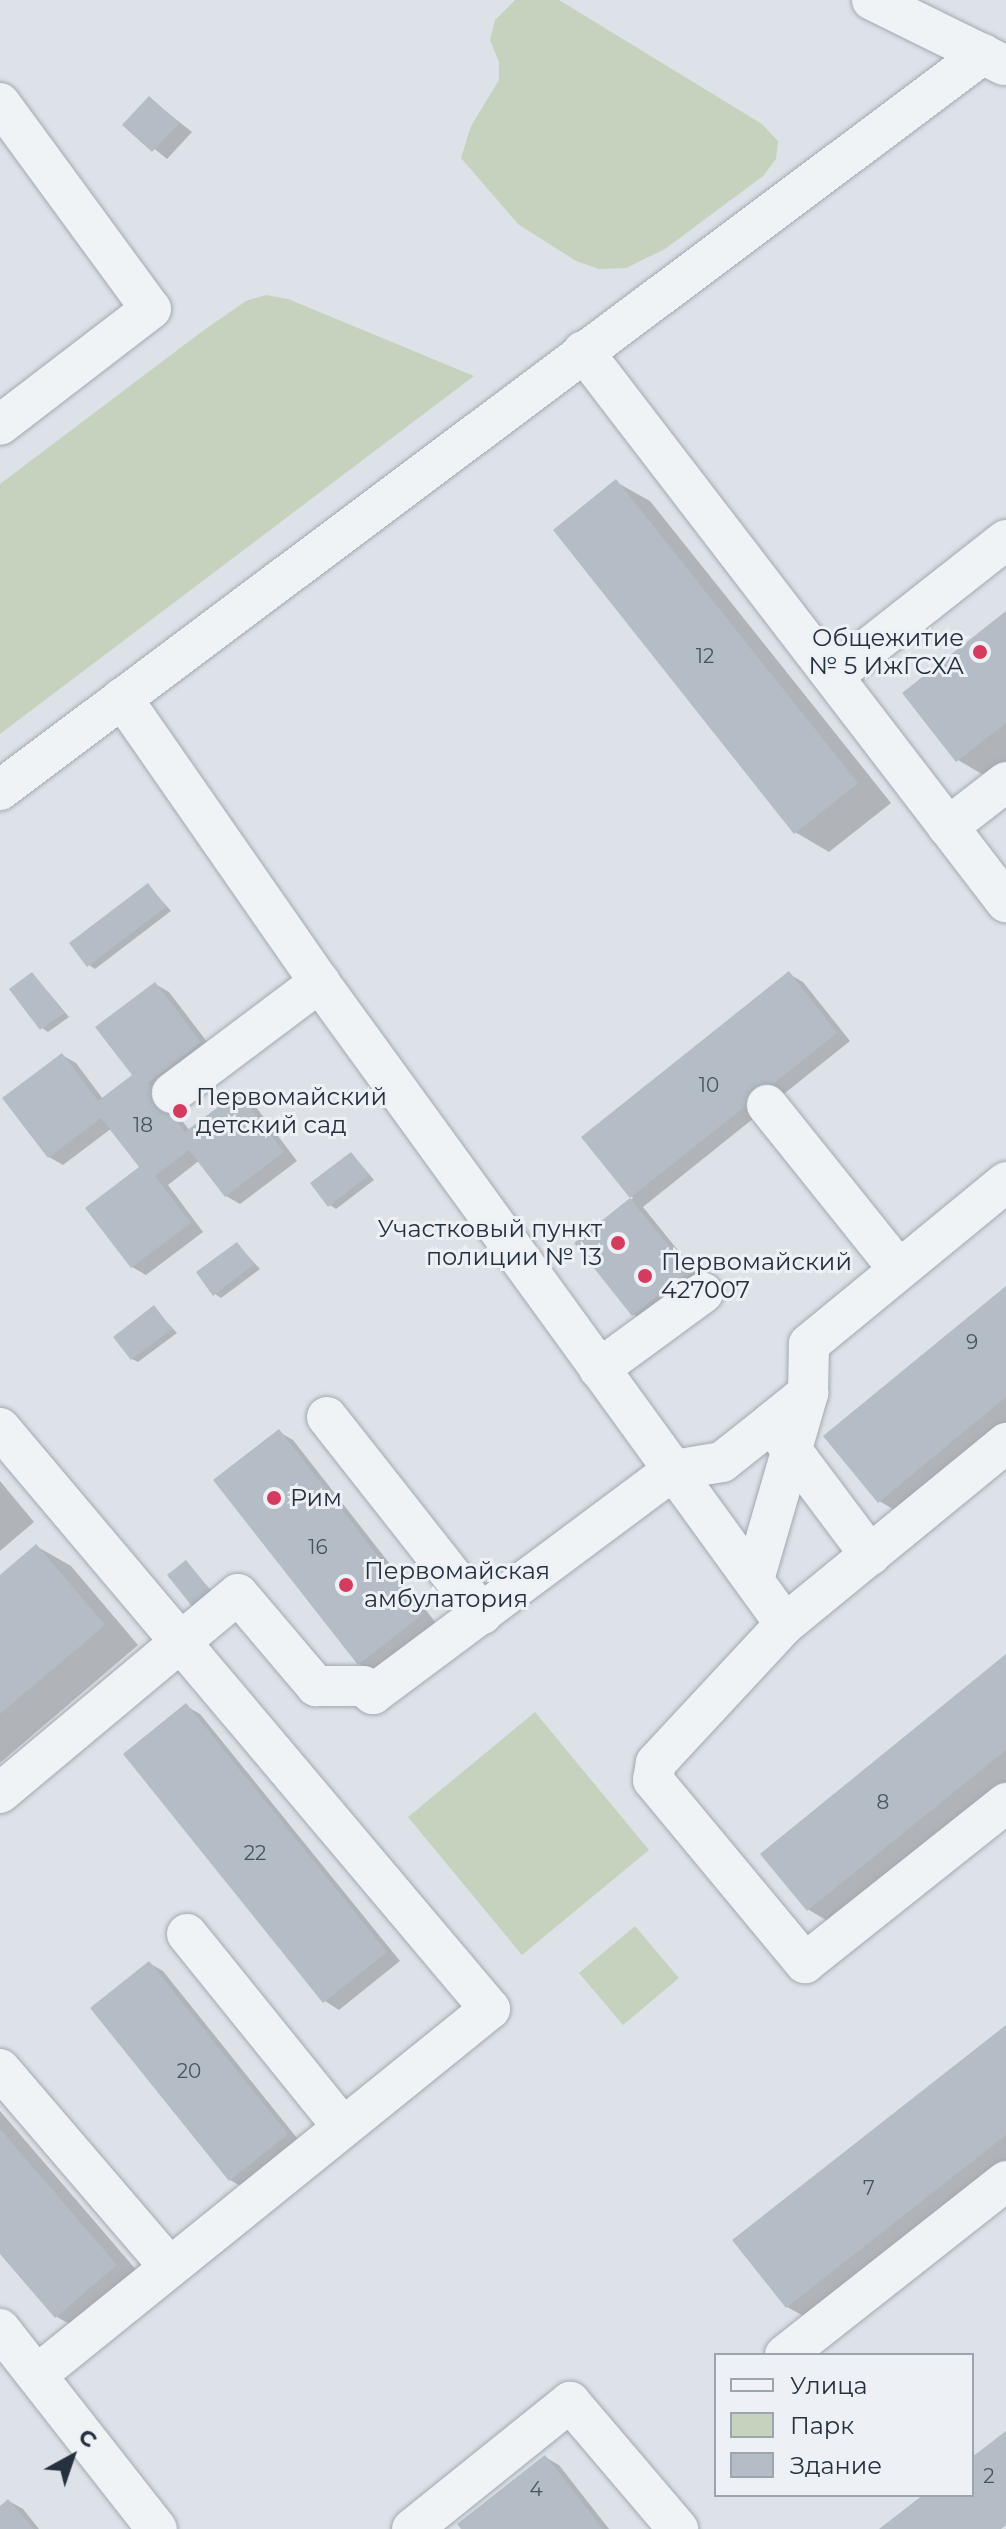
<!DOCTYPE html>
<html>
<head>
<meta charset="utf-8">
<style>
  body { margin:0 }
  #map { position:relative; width:1006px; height:2529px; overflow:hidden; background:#dde2e8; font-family:Montserrat,sans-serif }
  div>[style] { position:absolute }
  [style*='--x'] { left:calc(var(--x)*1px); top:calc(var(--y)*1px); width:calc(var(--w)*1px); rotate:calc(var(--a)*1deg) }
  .green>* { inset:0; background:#c5d2be }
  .shadow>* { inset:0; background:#0003 }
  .building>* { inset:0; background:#b4bcc5 }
  .roads { filter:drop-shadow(0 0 2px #a2a9b2) drop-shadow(0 0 2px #a2a9b2) }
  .minor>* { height:40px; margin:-20px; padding:0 20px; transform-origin:20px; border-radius:20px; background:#f0f3f6 }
  .dots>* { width:22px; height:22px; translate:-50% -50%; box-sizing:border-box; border:4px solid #edf1f6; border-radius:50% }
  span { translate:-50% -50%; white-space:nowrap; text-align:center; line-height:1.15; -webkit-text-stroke:6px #edf1f6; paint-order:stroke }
  .number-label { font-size:20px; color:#4a5460 }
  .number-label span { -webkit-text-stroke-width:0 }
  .poi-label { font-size:24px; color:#26313f }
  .right { translate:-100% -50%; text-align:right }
  .left { translate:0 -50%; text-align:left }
  .legend { position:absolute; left:714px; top:2353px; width:260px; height:144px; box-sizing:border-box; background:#edf1f6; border:2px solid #9da4ad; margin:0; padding:10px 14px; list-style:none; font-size:24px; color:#26313f }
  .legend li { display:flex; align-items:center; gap:16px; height:40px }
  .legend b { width:40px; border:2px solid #9da4ad }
  .north { position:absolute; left:32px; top:2417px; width:80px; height:80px; -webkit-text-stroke:6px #edf1f6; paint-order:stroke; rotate:40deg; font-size:22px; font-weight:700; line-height:32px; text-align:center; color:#26313f }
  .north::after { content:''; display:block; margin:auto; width:28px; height:36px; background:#26313f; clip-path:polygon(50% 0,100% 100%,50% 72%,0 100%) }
</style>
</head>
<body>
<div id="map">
  <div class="green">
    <div style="clip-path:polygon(515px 0,559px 0,762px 124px,778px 141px,776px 159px,763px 176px,665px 249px,626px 268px,599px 269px,576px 261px,518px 224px,461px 158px,471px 126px,499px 80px,499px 62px,490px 40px,495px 20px)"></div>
    <div style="clip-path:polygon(266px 295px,288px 299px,474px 376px,0 734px,0 484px,204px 330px,246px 301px)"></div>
    <div style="clip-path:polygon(535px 1712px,649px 1850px,522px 1955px,408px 1817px)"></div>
    <div style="clip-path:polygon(635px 1926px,679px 1978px,623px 2025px,579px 1973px)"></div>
  </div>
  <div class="shadow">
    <div style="clip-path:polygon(149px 98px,192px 132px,167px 159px,125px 125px)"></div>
    <div style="clip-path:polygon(616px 482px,650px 501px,891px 803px,829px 852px,795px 832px)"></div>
    <div style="clip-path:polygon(1006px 614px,1006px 769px,992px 780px,958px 760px)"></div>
    <div style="clip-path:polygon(148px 885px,171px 911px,95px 969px,89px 965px)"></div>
    <div style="clip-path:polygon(33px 974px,69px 1017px,48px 1032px,42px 1028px)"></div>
    <div style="clip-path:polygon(789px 974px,803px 982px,850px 1041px,643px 1207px,702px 1280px,648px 1323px,634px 1315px,576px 1244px,633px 1198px,584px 1138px)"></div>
    <div style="clip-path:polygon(155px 984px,169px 992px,214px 1051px,160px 1092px,190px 1131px,238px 1094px,252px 1102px,297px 1161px,240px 1204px,226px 1196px,200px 1160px,168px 1185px,203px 1232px,146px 1275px,132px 1267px,142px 1167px,112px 1128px,63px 1165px,49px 1157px,62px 1055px,76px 1063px,103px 1099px,135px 1075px)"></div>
    <div style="clip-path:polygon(352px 1154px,374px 1180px,336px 1209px,330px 1205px)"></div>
    <div style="clip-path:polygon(237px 1244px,260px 1269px,221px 1298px,215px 1294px)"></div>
    <div style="clip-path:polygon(1006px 1288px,1006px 1445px,914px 1521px,879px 1501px)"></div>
    <div style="clip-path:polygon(154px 1308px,177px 1333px,138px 1362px,132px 1359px)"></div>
    <div style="clip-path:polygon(279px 1432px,293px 1440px,436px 1623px,374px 1672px,359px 1664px)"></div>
    <div style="clip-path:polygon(0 1481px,34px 1522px,0 1551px)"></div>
    <div style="clip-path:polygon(36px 1546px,71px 1566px,138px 1645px,0 1763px,0 1577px)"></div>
    <div style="clip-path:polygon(186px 1562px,223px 1604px,207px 1617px)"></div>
    <div style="clip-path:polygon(1006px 1656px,1006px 1797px,843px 1930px,809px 1910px,763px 1854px)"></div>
    <div style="clip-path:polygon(186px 1706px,200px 1714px,400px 1961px,339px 2010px,325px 2001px)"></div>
    <div style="clip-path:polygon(149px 1963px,163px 1971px,301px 2143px,244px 2188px,230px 2180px)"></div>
    <div style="clip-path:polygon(1006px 2028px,1006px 2182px,822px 2326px,787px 2307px)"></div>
    <div style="clip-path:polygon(0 2111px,150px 2286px,91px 2336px,57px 2317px,0 2251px)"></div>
    <div style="clip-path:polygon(545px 2457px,559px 2465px,609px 2529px,463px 2529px)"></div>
    <div style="clip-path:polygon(9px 2501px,23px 2509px,39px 2529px,0 2529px,0 2509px)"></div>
  </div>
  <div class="building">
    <div style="clip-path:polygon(149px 96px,179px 123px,152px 152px,122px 125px)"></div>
    <div style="clip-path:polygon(616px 479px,858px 783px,794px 834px,553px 530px)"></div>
    <div style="clip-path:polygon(1006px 611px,1006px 723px,956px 762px,902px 693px)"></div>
    <div style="clip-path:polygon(148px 883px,166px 907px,87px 967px,69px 943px)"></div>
    <div style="clip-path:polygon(789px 971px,837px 1033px,630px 1198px,581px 1137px)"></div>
    <div style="clip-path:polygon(32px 972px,64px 1013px,40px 1030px,9px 989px)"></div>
    <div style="clip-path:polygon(155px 982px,201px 1042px,148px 1083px,185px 1132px,238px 1092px,284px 1152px,225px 1197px,189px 1150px,155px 1176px,191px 1223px,131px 1268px,85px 1208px,139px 1167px,101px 1118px,48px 1158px,2px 1098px,62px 1053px,98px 1101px,132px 1075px,95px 1027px)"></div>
    <div style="clip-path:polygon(351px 1152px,369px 1175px,328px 1207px,310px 1183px)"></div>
    <div style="clip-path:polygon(630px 1198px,689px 1271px,632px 1316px,574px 1243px)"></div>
    <div style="clip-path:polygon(237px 1242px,254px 1264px,213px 1296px,196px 1272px)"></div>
    <div style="clip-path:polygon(1006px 1286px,1006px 1397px,878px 1503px,823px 1436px)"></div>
    <div style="clip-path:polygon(154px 1305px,172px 1329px,131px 1360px,113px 1337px)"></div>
    <div style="clip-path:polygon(279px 1429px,423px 1614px,358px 1665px,213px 1480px)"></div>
    <div style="clip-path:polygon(36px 1544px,105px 1625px,0 1714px,0 1575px)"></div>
    <div style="clip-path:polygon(186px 1560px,218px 1600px,199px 1615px,167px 1575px)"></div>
    <div style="clip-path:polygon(1006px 1654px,1006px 1750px,807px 1911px,760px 1854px)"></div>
    <div style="clip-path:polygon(186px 1703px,387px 1952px,323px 2003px,123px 1754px)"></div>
    <div style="clip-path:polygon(149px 1961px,288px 2134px,229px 2181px,90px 2008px)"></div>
    <div style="clip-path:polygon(1006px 2025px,1006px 2135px,786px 2308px,732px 2240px)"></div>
    <div style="clip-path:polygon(0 2129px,117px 2265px,55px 2318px,0 2254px)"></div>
    <div style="clip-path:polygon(1006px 2431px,1006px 2525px,1001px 2529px,879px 2529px,923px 2495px,972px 2495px,972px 2457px)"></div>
    <div style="clip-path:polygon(545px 2455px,603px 2529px,461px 2529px,457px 2524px)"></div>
    <div style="clip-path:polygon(8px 2499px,34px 2529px,0 2529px,0 2506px)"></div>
  </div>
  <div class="roads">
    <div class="minor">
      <div style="--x:872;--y:0;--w:147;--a:26.2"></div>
      <div style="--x:0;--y:103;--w:255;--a:53.8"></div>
      <div style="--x:151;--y:309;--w:190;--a:142.5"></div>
      <div style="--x:583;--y:351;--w:695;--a:52.49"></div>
      <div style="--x:833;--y:676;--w:220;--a:-38.2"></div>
      <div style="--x:122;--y:698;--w:361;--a:55.2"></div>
      <div style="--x:328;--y:994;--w:778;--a:54.04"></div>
      <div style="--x:785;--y:1624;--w:286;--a:-39.3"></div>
      <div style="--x:0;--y:790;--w:1228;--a:-36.82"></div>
      <div style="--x:948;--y:827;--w:73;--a:-37.8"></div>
      <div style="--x:172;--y:1093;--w:185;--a:-36.9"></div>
      <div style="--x:767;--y:1105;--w:211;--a:51.3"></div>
      <div style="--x:599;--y:1369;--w:129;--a:-36.2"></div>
      <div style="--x:327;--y:1417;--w:251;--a:51.8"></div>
      <div style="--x:0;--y:1428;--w:760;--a:49.86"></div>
      <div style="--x:490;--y:2009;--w:581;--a:141.08"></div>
      <div style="--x:781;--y:1436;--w:149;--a:53.2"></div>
      <div style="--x:755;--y:1576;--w:191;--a:-73.8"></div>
      <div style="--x:785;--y:1624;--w:190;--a:132.9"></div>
      <div style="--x:656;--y:1763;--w:17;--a:100"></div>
      <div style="--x:653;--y:1780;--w:238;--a:50.3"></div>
      <div style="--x:805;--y:1963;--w:257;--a:-38.5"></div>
      <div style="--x:0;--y:1793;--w:310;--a:-39.9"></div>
      <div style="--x:238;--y:1594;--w:121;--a:49.7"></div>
      <div style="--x:316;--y:1686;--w:47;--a:0"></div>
      <div style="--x:363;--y:1686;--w:13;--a:39"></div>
      <div style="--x:373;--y:1694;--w:375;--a:-36.7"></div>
      <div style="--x:674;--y:1470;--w:49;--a:-9.5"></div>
      <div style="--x:722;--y:1462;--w:63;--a:-38.5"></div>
      <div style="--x:771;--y:1423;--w:48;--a:-39"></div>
      <div style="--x:808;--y:1393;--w:49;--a:-88.8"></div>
      <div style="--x:809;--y:1344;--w:255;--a:-39.4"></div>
      <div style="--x:187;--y:1934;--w:248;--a:51.1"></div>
      <div style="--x:0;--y:2069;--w:261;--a:49.4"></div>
      <div style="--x:0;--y:2329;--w:254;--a:51.9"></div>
      <div style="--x:785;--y:2355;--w:281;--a:-38.2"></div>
      <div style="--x:412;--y:2529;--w:203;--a:-38.8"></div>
      <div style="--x:570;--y:2402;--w:167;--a:49.6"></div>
    </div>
  </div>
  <div class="dots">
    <div style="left:980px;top:652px;background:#d53b5e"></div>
    <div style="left:180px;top:1111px;background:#d53b5e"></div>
    <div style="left:618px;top:1243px;background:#d53b5e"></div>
    <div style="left:645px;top:1276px;background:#d53b5e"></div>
    <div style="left:274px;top:1498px;background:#d53b5e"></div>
    <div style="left:346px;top:1585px;background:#d53b5e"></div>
  </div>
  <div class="number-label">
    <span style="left:705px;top:656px">12</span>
    <span style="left:709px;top:1085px">10</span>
    <span style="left:143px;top:1125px">18</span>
    <span style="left:972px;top:1342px">9</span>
    <span style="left:318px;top:1547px">16</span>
    <span style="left:883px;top:1802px">8</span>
    <span style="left:255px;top:1853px">22</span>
    <span style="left:189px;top:2071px">20</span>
    <span style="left:869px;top:2188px">7</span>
    <span style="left:989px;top:2476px">2</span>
    <span style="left:536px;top:2489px">4</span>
  </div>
  <div class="poi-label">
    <span class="right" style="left:964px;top:652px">Общежитие<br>№ 5 ИжГСХА</span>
    <span class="left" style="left:196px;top:1111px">Первомайский<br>детский сад</span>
    <span class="right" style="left:602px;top:1243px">Участковый пункт<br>полиции № 13</span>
    <span class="left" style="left:661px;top:1276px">Первомайский<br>427007</span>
    <span class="left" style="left:290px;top:1498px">Рим</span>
    <span class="left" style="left:364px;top:1585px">Первомайская<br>амбулатория</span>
  </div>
  <ul class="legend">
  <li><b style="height:10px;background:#f0f3f6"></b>Улица</li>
  <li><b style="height:22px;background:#c5d2be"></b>Парк</li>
  <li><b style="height:22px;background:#b4bcc5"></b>Здание</li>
  </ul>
  <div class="north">С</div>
</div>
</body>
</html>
